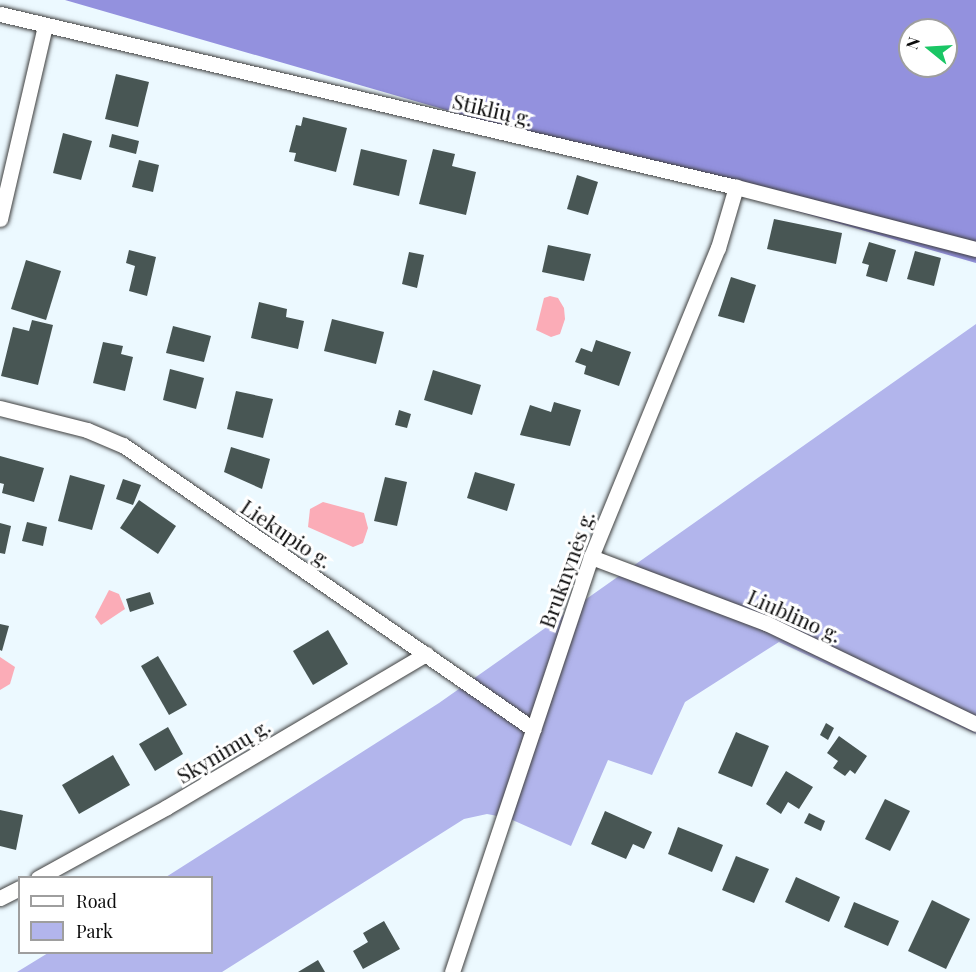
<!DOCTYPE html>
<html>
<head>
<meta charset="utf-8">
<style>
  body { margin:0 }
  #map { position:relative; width:976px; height:972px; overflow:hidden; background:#ecf9ff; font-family:"Playfair Display",serif }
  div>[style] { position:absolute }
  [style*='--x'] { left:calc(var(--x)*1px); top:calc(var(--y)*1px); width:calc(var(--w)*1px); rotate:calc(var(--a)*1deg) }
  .green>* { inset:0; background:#b2b5ec }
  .forest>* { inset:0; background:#9391de }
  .water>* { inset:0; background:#fbacb7 }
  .building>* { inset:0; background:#485654 }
  .roads { filter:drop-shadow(0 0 2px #3f3f3f) drop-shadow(0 0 2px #3f3f3f) }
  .minor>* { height:15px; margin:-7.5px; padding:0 7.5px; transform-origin:7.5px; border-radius:7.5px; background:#fff }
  span { translate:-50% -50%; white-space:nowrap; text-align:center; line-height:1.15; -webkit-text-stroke:6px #fff; paint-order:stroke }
  .street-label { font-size:21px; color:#0c0c0c }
  .legend { position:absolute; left:18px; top:876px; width:195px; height:78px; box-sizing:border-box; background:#fff; border:2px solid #9e9e9e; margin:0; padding:8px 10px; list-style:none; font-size:18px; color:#0c0c0c }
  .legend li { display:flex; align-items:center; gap:12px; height:30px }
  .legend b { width:30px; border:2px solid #9e9e9e }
  .north { position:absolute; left:898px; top:18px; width:60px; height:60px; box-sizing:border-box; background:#fff; border:2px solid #9e9e9e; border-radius:50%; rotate:288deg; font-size:16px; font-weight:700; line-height:24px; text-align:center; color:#0c0c0c }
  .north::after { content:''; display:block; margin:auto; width:21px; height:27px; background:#1ac665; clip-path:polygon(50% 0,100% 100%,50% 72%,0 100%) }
</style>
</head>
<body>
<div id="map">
  <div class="green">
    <div style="clip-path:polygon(976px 324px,976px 734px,779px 642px,685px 702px,652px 775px,608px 760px,571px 846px,508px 818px,487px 814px,464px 819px,222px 972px,17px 972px,48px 953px,212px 952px,212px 878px,166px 877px,439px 703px)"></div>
  </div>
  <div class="forest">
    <div style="clip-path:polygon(evenodd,65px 0,976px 0,976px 263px,65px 0,910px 30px,946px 30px,946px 66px,910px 66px,910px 30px)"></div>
  </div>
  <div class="water">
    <div style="clip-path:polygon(550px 296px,558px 298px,564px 308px,565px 319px,560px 334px,551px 337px,536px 330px,544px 298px)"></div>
    <div style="clip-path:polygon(323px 502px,364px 513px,368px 528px,363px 543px,353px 547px,308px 527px,310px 509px)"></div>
    <div style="clip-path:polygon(109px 590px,119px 594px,125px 609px,101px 625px,95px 617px)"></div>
    <div style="clip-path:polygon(0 657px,15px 667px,10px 684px,0 690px)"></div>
  </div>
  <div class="building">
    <div style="clip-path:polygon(116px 74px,149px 82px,138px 127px,105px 119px)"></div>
    <div style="clip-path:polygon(303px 117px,347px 128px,336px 172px,294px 161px,296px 153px,289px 152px,296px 125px,301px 126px)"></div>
    <div style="clip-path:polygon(63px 133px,92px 141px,81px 180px,53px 173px)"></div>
    <div style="clip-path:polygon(112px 134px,139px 141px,136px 154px,109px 147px)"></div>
    <div style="clip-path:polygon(361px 149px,407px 160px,399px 196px,353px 185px)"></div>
    <div style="clip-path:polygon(433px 149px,455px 154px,452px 166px,476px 172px,466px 215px,419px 204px)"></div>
    <div style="clip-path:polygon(139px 160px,159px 165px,153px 192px,132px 187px)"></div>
    <div style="clip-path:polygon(577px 175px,598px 182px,588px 215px,567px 209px)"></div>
    <div style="clip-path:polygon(774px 219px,842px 233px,836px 264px,767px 249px)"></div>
    <div style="clip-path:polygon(869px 242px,896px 250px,887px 282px,866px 276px,869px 265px,862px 263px)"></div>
    <div style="clip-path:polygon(548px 245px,591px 254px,584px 281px,542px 272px)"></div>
    <div style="clip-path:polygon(129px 250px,156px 257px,147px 296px,129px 291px,135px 266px,126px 263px)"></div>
    <div style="clip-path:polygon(915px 251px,941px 258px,934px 286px,907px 279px)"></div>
    <div style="clip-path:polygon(409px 252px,424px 255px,417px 288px,402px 284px)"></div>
    <div style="clip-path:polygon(26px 260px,61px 271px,46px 320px,11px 309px)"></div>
    <div style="clip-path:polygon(731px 277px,756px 285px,744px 323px,718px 316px)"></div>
    <div style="clip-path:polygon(259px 302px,287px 309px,286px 317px,304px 321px,298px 349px,251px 338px)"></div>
    <div style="clip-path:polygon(332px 319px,384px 332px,376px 364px,324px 351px)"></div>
    <div style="clip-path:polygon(32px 320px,53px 325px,38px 385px,1px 376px,13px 327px,29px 331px)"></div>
    <div style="clip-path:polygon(173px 326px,211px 336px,204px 362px,166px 353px)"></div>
    <div style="clip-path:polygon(596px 340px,631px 352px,619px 386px,584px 374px,586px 366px,575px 362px,581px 348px,592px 352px)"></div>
    <div style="clip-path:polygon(103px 342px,123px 346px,121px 354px,133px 357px,125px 391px,93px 383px)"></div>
    <div style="clip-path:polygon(170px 369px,204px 378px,196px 409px,163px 400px)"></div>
    <div style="clip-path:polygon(433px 370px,481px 385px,472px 415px,424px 400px)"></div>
    <div style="clip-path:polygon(236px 391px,273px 399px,263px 438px,227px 429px)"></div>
    <div style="clip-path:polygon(554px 402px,581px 410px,570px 446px,520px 435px,530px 405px,551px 412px)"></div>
    <div style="clip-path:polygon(399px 410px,411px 414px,407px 428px,395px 425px)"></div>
    <div style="clip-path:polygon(231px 447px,270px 459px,262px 489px,224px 472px)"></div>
    <div style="clip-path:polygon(0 456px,44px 468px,34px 502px,2px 493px,4px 484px,0 483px)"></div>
    <div style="clip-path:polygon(475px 472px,515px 484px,507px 511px,467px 498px)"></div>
    <div style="clip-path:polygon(70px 475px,105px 485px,92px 530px,58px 521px)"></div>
    <div style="clip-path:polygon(385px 477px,407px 482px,397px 526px,374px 521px)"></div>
    <div style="clip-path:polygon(123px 479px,141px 485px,133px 505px,116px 499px)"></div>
    <div style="clip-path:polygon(139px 500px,176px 526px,158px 554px,120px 528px)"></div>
    <div style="clip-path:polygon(27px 522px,47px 527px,43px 546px,22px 541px)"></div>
    <div style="clip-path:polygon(0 523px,11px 526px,5px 554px,0 553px)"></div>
    <div style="clip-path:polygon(150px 592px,154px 604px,130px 612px,126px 599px)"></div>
    <div style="clip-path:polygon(0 624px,9px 626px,2px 651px,0 650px)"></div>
    <div style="clip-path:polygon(328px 630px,348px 664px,313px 685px,293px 651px)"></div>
    <div style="clip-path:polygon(158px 656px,187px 705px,169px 715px,141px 666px)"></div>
    <div style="clip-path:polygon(826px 723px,834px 728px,828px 740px,820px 735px)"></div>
    <div style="clip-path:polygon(168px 727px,183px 754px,155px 771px,139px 744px)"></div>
    <div style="clip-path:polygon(736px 732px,769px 746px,752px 787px,718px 773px)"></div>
    <div style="clip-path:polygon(839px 736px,867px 756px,855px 774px,850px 770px,845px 776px,833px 768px,838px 761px,827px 753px)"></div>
    <div style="clip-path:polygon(113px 755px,130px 785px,79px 814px,62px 785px)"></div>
    <div style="clip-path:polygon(786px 771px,813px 787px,799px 809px,788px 802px,781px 814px,766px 804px)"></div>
    <div style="clip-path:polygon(885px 799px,910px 811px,890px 851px,865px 839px)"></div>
    <div style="clip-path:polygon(0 810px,23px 815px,16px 850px,0 846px)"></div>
    <div style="clip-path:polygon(605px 811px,652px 832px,644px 849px,633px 844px,626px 859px,591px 844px)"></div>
    <div style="clip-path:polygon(809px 813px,825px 821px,821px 831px,804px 823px)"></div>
    <div style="clip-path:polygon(678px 827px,723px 845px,712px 872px,668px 854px)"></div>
    <div style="clip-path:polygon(736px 856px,769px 869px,754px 903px,722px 890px)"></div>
    <div style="clip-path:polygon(796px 877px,840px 897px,829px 922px,785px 902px)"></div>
    <div style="clip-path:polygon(932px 900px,970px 919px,946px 969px,908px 951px)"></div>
    <div style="clip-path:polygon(854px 902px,899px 921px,888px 946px,844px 927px)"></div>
    <div style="clip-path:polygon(384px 921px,400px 949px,363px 969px,353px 951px,368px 942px,363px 933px)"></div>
    <div style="clip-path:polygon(318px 960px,325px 972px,298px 972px)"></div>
  </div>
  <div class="roads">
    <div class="minor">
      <div style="--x:0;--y:14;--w:756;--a:13.23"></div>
      <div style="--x:736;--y:187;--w:248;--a:14.5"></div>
      <div style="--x:0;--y:219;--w:198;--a:-76.9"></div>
      <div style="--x:0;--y:408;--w:90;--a:14.2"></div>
      <div style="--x:87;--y:430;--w:39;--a:23"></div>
      <div style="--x:123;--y:445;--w:499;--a:34.7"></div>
      <div style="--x:591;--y:557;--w:187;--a:20.7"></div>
      <div style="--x:766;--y:623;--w:233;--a:25.7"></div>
      <div style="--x:38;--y:878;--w:147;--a:-28.8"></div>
      <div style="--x:167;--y:807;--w:301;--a:-30.6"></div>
      <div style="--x:0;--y:898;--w:22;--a:-27"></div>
      <div style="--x:452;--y:972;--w:438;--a:-71.5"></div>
      <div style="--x:591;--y:557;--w:334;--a:-67.7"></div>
      <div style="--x:718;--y:248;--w:64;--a:-73.6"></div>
    </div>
  </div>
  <div class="street-label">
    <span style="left:493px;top:109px;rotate:13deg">Stiklių g.</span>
    <span style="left:287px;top:533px;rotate:34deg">Liekupio g.</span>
    <span style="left:566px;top:569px;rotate:-70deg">Bruknynės g.</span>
    <span style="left:795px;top:615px;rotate:24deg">Liublino g.</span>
    <span style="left:223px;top:750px;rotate:-31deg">Skynimų g.</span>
  </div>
  <ul class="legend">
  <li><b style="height:8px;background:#fff"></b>Road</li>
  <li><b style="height:16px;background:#b2b5ec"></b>Park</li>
  </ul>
  <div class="north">N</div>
</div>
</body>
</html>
